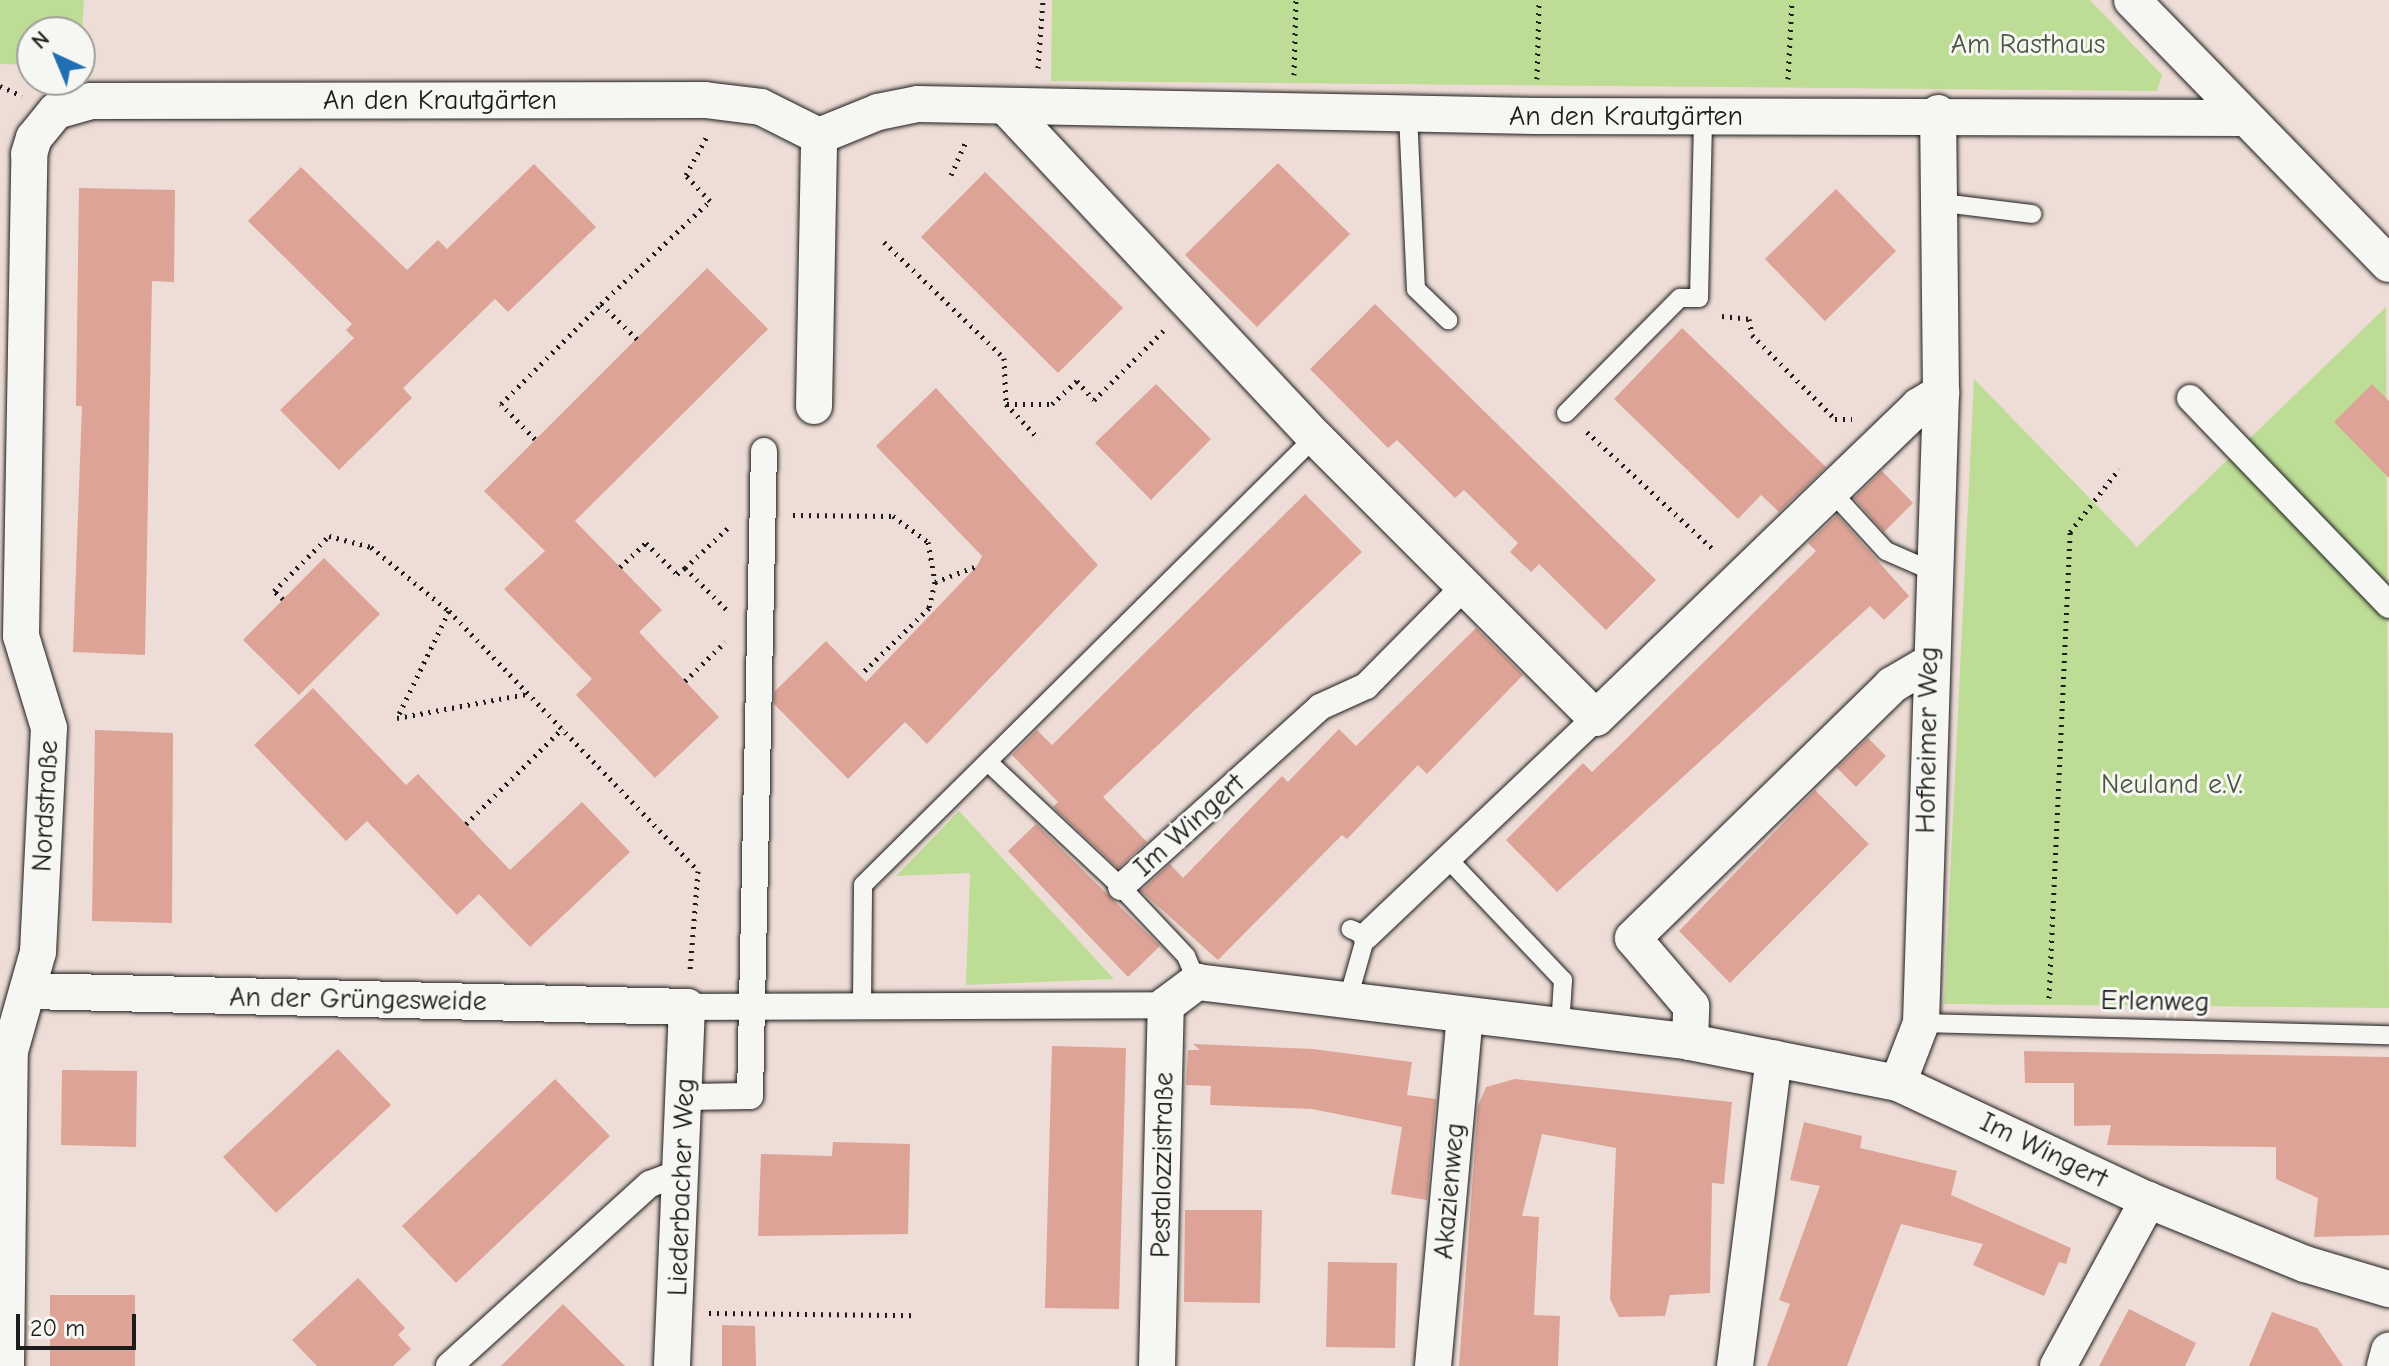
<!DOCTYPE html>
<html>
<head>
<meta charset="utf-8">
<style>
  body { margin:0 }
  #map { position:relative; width:2389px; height:1366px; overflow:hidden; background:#eeddd6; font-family:"Comic Neue",sans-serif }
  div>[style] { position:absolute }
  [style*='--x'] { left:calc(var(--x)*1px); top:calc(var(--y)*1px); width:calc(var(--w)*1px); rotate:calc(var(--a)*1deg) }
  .green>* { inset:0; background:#bddd96 }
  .building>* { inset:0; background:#dca396 }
  .path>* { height:5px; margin-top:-2.5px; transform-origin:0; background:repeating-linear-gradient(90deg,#1c1c1c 0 2px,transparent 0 8px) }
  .roads { filter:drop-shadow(0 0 2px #1c1c1c) drop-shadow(0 0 2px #1c1c1c) }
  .service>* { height:18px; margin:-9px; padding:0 9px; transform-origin:9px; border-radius:9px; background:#f6f6f2 }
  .pedestrian>* { height:26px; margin:-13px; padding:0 13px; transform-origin:13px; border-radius:13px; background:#f6f6f2 }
  .minor>* { height:36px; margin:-18px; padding:0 18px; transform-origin:18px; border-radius:18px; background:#f6f6f2 }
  span { translate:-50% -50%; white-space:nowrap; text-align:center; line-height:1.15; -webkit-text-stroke:6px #f6f6f2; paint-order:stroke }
  .park-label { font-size:28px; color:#4c5641 }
  .street-label { font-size:28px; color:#1c1c1c }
  .north { position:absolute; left:16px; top:16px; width:80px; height:80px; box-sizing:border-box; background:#f6f6f2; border:2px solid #9f9f9c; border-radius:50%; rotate:316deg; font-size:22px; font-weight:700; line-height:32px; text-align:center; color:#1c1c1c }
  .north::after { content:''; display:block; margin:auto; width:28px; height:36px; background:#1f6fb2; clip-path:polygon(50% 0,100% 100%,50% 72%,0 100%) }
  .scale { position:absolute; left:16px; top:1314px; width:120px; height:36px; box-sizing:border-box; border:4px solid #1c1c1c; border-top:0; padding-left:10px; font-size:24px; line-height:28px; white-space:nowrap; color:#1c1c1c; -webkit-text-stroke:6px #f6f6f2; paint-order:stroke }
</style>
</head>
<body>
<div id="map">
  <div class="green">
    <div style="clip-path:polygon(0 0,84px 0,80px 65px,80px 32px,32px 32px,32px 65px,0 64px)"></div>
    <div style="clip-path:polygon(1052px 0,2090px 0,2162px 75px,2157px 91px,1051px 81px)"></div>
    <div style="clip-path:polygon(2386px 307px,2389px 1008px,1944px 1004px,1974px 379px,2137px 547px)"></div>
    <div style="clip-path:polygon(959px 811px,1114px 979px,966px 985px,970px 873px,896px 876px)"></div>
  </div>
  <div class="building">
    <div style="clip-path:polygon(1278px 163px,1350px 234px,1257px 327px,1185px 255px)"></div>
    <div style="clip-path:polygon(534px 164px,596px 227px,508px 312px,495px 299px,403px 388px,412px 398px,339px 470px,280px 410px,354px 338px,346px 330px,352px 324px,248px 221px,301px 167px,407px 270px,438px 240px,447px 249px)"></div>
    <div style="clip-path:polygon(985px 172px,1123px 308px,1058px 373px,921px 237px)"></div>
    <div style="clip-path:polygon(79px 188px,175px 190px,174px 282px,152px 281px,145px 655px,73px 652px,82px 406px,76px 406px)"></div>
    <div style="clip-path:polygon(1836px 189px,1896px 251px,1825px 321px,1765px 259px)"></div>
    <div style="clip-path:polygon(707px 268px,768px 329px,575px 521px,662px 610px,639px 632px,719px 717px,655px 778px,576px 695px,592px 679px,504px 589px,545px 551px,484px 491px)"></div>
    <div style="clip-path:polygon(1375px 304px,1656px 580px,1606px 630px,1539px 564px,1531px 572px,1510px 552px,1518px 543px,1464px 490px,1455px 498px,1397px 440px,1388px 448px,1310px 369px)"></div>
    <div style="clip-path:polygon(1682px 328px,1826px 467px,1779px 512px,1761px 495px,1738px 519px,1614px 399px)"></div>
    <div style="clip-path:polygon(1156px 384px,1211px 439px,1151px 500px,1095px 443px)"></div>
    <div style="clip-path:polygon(2372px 384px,2389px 401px,2389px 478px,2334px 422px)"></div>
    <div style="clip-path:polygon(936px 388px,1098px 565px,927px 744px,905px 722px,848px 779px,774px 704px,775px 691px,826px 641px,866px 682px,977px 566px,982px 556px,876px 446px)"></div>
    <div style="clip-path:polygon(1882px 471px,1913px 503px,1884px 532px,1854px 498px)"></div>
    <div style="clip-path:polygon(1305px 494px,1362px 552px,1103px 797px,1147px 842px,1118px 868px,1053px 807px,1058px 802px,1012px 755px,1037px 730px,1052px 745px)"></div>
    <div style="clip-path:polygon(1837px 515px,1909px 596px,1884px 620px,1870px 606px,1557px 892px,1506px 840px,1583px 763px,1592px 772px,1618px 747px,1816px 551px,1808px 543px)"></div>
    <div style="clip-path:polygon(324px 558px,380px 614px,299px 695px,243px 640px)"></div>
    <div style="clip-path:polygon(1476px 628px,1523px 675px,1427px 774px,1418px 765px,1347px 839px,1342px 835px,1218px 960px,1141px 891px,1170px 864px,1183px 878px,1282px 776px,1288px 782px,1339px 729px,1356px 746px)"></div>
    <div style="clip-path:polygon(313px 688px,406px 785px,418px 774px,510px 870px,582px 802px,630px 852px,530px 947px,479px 894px,457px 915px,367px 821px,346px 841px,254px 745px)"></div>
    <div style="clip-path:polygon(95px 730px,173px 733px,172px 923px,92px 921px)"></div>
    <div style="clip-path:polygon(1868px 738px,1886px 756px,1856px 787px,1837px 768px)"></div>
    <div style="clip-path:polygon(1815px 790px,1869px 844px,1730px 983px,1679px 931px)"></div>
    <div style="clip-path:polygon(1036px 824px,1160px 946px,1128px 977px,1008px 851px)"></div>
    <div style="clip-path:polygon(1193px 1044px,1313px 1049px,1412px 1062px,1407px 1095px,1436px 1099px,1427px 1200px,1391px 1194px,1402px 1127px,1312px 1109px,1210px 1105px,1211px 1086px,1186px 1085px,1188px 1050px,1200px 1050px)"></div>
    <div style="clip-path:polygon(1052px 1046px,1126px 1048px,1119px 1309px,1045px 1308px)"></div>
    <div style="clip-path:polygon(338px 1049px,391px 1105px,276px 1213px,223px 1157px)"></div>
    <div style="clip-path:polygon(2024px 1051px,2389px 1057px,2389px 1235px,2314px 1237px,2318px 1198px,2276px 1179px,2276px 1147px,2107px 1145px,2111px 1125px,2074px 1126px,2074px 1083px,2025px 1083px)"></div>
    <div style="clip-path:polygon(62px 1070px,137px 1071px,136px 1147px,61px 1145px)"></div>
    <div style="clip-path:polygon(555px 1079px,610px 1136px,456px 1283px,402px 1226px)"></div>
    <div style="clip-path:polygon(1515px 1079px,1732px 1102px,1724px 1184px,1712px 1183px,1710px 1293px,1670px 1295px,1665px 1316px,1619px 1317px,1610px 1299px,1616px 1148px,1542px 1134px,1522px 1216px,1539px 1217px,1534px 1315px,1560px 1316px,1558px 1366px,1459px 1366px,1478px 1106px,1486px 1087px)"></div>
    <div style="clip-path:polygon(1804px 1122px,1862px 1136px,1860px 1148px,1957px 1171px,1951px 1195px,2071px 1248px,2066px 1264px,2059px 1262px,2044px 1296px,1973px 1265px,1983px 1244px,1901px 1224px,1847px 1366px,1767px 1366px,1790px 1304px,1779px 1300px,1820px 1186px,1790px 1180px)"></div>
    <div style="clip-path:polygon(833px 1142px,910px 1144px,908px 1234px,758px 1236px,761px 1154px,832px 1156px)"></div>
    <div style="clip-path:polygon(1185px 1210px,1262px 1210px,1260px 1303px,1184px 1302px)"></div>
    <div style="clip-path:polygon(1328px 1262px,1397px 1263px,1395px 1348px,1326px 1347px)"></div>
    <div style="clip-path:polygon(358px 1278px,405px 1328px,398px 1335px,411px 1349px,393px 1366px,317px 1366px,292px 1340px)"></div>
    <div style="clip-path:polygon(50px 1295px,135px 1295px,135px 1366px,50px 1366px)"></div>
    <div style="clip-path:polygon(563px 1304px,625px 1366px,501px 1366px)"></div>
    <div style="clip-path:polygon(2129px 1309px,2196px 1343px,2185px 1366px,2099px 1366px)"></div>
    <div style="clip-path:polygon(2272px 1312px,2317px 1328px,2343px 1366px,2249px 1366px)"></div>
    <div style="clip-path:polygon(722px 1325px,755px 1326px,756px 1366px,722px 1366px)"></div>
  </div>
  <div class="path">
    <div style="--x:1038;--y:68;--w:68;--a:-85.8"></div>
    <div style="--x:1294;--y:75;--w:75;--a:-88.5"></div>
    <div style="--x:1537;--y:79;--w:79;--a:-88.5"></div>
    <div style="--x:1788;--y:79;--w:79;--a:-87.1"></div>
    <div style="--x:0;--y:86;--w:24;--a:24"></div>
    <div style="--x:951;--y:175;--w:36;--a:-66"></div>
    <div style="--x:884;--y:242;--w:167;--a:44"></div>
    <div style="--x:1004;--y:358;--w:46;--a:87.5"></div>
    <div style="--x:1006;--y:404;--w:48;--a:46.7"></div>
    <div style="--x:1722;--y:316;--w:27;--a:6"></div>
    <div style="--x:1749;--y:319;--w:16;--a:79"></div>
    <div style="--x:1752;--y:335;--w:118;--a:45.3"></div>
    <div style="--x:1835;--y:419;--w:17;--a:0"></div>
    <div style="--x:637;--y:339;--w:50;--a:-135.8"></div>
    <div style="--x:601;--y:304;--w:150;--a:-43.4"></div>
    <div style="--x:710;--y:201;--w:35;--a:-133"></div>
    <div style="--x:686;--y:175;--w:44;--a:-61.7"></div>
    <div style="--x:1007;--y:404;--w:45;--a:0"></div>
    <div style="--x:1052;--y:404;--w:34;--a:-43"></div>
    <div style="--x:1077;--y:381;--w:25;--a:48"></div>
    <div style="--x:1094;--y:400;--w:98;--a:-45"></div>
    <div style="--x:1587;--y:432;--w:173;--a:42.9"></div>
    <div style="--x:535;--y:439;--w:49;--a:-134.2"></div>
    <div style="--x:501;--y:404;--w:141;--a:-45"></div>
    <div style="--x:793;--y:515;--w:100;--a:0.6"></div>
    <div style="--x:893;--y:516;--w:44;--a:36.6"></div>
    <div style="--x:928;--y:542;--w:41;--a:80.1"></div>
    <div style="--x:935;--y:582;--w:27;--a:103"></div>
    <div style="--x:929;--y:608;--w:96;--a:135.8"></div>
    <div style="--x:620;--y:567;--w:35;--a:-43"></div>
    <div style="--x:646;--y:543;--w:44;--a:45"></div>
    <div style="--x:677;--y:574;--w:10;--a:-37"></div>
    <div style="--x:685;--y:568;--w:58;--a:45"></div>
    <div style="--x:685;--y:568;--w:63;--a:-43.1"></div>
    <div style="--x:935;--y:582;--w:45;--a:-20.9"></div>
    <div style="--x:283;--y:599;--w:12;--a:-138"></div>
    <div style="--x:274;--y:591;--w:78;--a:-45"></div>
    <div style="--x:329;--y:536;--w:43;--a:14.7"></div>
    <div style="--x:371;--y:547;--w:101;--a:39.4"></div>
    <div style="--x:449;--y:611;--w:360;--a:46.2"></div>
    <div style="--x:698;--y:871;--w:99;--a:94.6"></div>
    <div style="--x:449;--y:611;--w:119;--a:115.9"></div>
    <div style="--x:397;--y:718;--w:131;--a:-10.5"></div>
    <div style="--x:685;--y:681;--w:56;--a:-44.3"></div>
    <div style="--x:466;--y:824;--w:136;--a:-44.7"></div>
    <div style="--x:2049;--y:998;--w:466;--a:-87.4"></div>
    <div style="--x:2070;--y:532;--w:80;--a:-52.1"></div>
    <div style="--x:709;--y:1313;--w:207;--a:0.6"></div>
  </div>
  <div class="roads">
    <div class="service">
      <div style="--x:1408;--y:114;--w:175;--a:87.4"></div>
      <div style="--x:1416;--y:289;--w:45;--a:44.1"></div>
      <div style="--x:1943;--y:203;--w:90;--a:7"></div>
      <div style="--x:1566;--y:413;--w:162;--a:-45.3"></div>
      <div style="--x:1680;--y:298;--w:19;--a:0"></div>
      <div style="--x:1699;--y:298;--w:181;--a:-88.7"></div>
      <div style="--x:1831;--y:491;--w:81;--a:47.5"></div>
      <div style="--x:1886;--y:551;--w:50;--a:23.5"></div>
      <div style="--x:988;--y:762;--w:183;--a:43.2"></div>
      <div style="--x:1121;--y:887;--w:95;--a:46.7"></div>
      <div style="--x:1186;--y:956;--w:28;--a:67"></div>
      <div style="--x:1448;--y:859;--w:167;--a:46.5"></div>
      <div style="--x:1563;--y:980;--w:48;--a:93.6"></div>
      <div style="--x:1348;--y:999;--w:66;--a:-74.1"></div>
      <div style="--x:1366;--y:936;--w:17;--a:-156"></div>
      <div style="--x:862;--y:1004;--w:119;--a:-89.5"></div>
      <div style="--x:863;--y:885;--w:636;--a:-44.75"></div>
      <div style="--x:1921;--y:1023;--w:468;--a:1.5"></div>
    </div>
    <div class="pedestrian">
      <div style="--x:2190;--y:398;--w:287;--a:46.1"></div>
      <div style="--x:1121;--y:887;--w:268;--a:-42.1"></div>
      <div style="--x:1320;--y:707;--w:51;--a:-24.5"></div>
      <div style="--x:1366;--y:686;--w:139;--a:-45.3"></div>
      <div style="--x:1366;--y:936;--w:317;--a:-43.5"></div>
      <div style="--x:687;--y:1007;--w:479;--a:-0.2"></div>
      <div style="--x:684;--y:1097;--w:66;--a:-0.9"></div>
      <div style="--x:750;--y:1096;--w:645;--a:-88.76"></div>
      <div style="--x:449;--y:1366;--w:271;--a:-42.2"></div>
      <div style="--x:650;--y:1184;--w:34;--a:-21"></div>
    </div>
    <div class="minor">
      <div style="--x:2132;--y:0;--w:368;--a:45.8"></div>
      <div style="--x:1007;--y:108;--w:451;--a:46.9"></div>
      <div style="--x:1315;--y:437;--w:397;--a:45"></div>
      <div style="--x:1596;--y:718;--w:449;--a:-44"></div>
      <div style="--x:1919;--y:406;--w:26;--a:-31"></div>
      <div style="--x:814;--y:406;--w:270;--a:-88.9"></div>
      <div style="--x:29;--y:991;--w:658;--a:1.39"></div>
      <div style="--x:687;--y:1007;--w:359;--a:92.4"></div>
      <div style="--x:1690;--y:1042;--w:36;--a:-88"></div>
      <div style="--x:1691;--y:1006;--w:89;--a:-130.5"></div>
      <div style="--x:1633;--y:938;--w:362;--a:-44.3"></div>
      <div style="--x:1892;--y:685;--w:42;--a:-30.3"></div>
      <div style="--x:1898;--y:1083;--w:64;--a:-69"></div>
      <div style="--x:1921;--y:1023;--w:630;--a:-88.18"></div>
      <div style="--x:1941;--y:393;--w:280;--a:-90.6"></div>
      <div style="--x:6;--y:1366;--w:315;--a:-89.3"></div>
      <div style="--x:10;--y:1051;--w:103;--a:-74.2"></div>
      <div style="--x:38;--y:952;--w:224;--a:-87.2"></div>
      <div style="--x:49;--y:728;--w:96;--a:-106.9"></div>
      <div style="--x:21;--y:636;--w:482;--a:-89"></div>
      <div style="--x:29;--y:154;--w:17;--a:-73"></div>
      <div style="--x:34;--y:138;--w:35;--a:-51"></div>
      <div style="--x:56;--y:111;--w:36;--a:-16"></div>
      <div style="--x:91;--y:101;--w:614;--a:-0.09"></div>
      <div style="--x:705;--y:100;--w:56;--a:7.1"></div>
      <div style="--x:761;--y:107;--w:65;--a:26.6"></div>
      <div style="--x:819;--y:136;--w:64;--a:-22.1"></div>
      <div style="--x:878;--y:112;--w:41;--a:-11.3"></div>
      <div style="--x:918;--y:104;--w:617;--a:1.11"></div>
      <div style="--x:1535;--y:116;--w:710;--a:0.16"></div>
      <div style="--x:1157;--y:1366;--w:361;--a:-88.6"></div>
      <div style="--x:1166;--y:1005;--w:39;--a:-37"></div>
      <div style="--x:1197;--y:982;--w:497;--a:6.9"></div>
      <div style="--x:1690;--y:1042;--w:212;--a:11.2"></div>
      <div style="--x:1898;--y:1083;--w:276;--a:25.1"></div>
      <div style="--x:2148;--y:1200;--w:170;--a:22.2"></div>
      <div style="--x:2305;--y:1264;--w:88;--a:16.6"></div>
      <div style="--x:1433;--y:1366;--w:351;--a:-84.8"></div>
      <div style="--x:1735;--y:1366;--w:310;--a:-82.8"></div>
      <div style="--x:2058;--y:1366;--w:189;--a:-61.5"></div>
      <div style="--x:2385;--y:1366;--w:16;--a:-75"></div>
    </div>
  </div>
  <div class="park-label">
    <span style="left:2028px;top:44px">Am Rasthaus</span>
    <span style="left:2172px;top:784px">Neuland e.V.</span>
  </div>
  <div class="street-label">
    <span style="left:440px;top:100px">An den Krautgärten</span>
    <span style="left:1626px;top:116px">An den Krautgärten</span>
    <span style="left:1927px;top:740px;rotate:-89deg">Hofheimer Weg</span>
    <span style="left:45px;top:806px;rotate:-87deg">Nordstraße</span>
    <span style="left:1189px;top:825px;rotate:-42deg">Im Wingert</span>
    <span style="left:358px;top:999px;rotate:1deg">An der Grüngesweide</span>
    <span style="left:2155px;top:1001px;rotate:1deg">Erlenweg</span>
    <span style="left:2044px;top:1150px;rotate:26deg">Im Wingert</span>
    <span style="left:1162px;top:1165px;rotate:-89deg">Pestalozzistraße</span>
    <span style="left:681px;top:1187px;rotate:-88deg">Liederbacher Weg</span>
    <span style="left:1449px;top:1191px;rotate:-85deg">Akazienweg</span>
  </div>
  <div class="north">N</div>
  <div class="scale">20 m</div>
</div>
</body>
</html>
